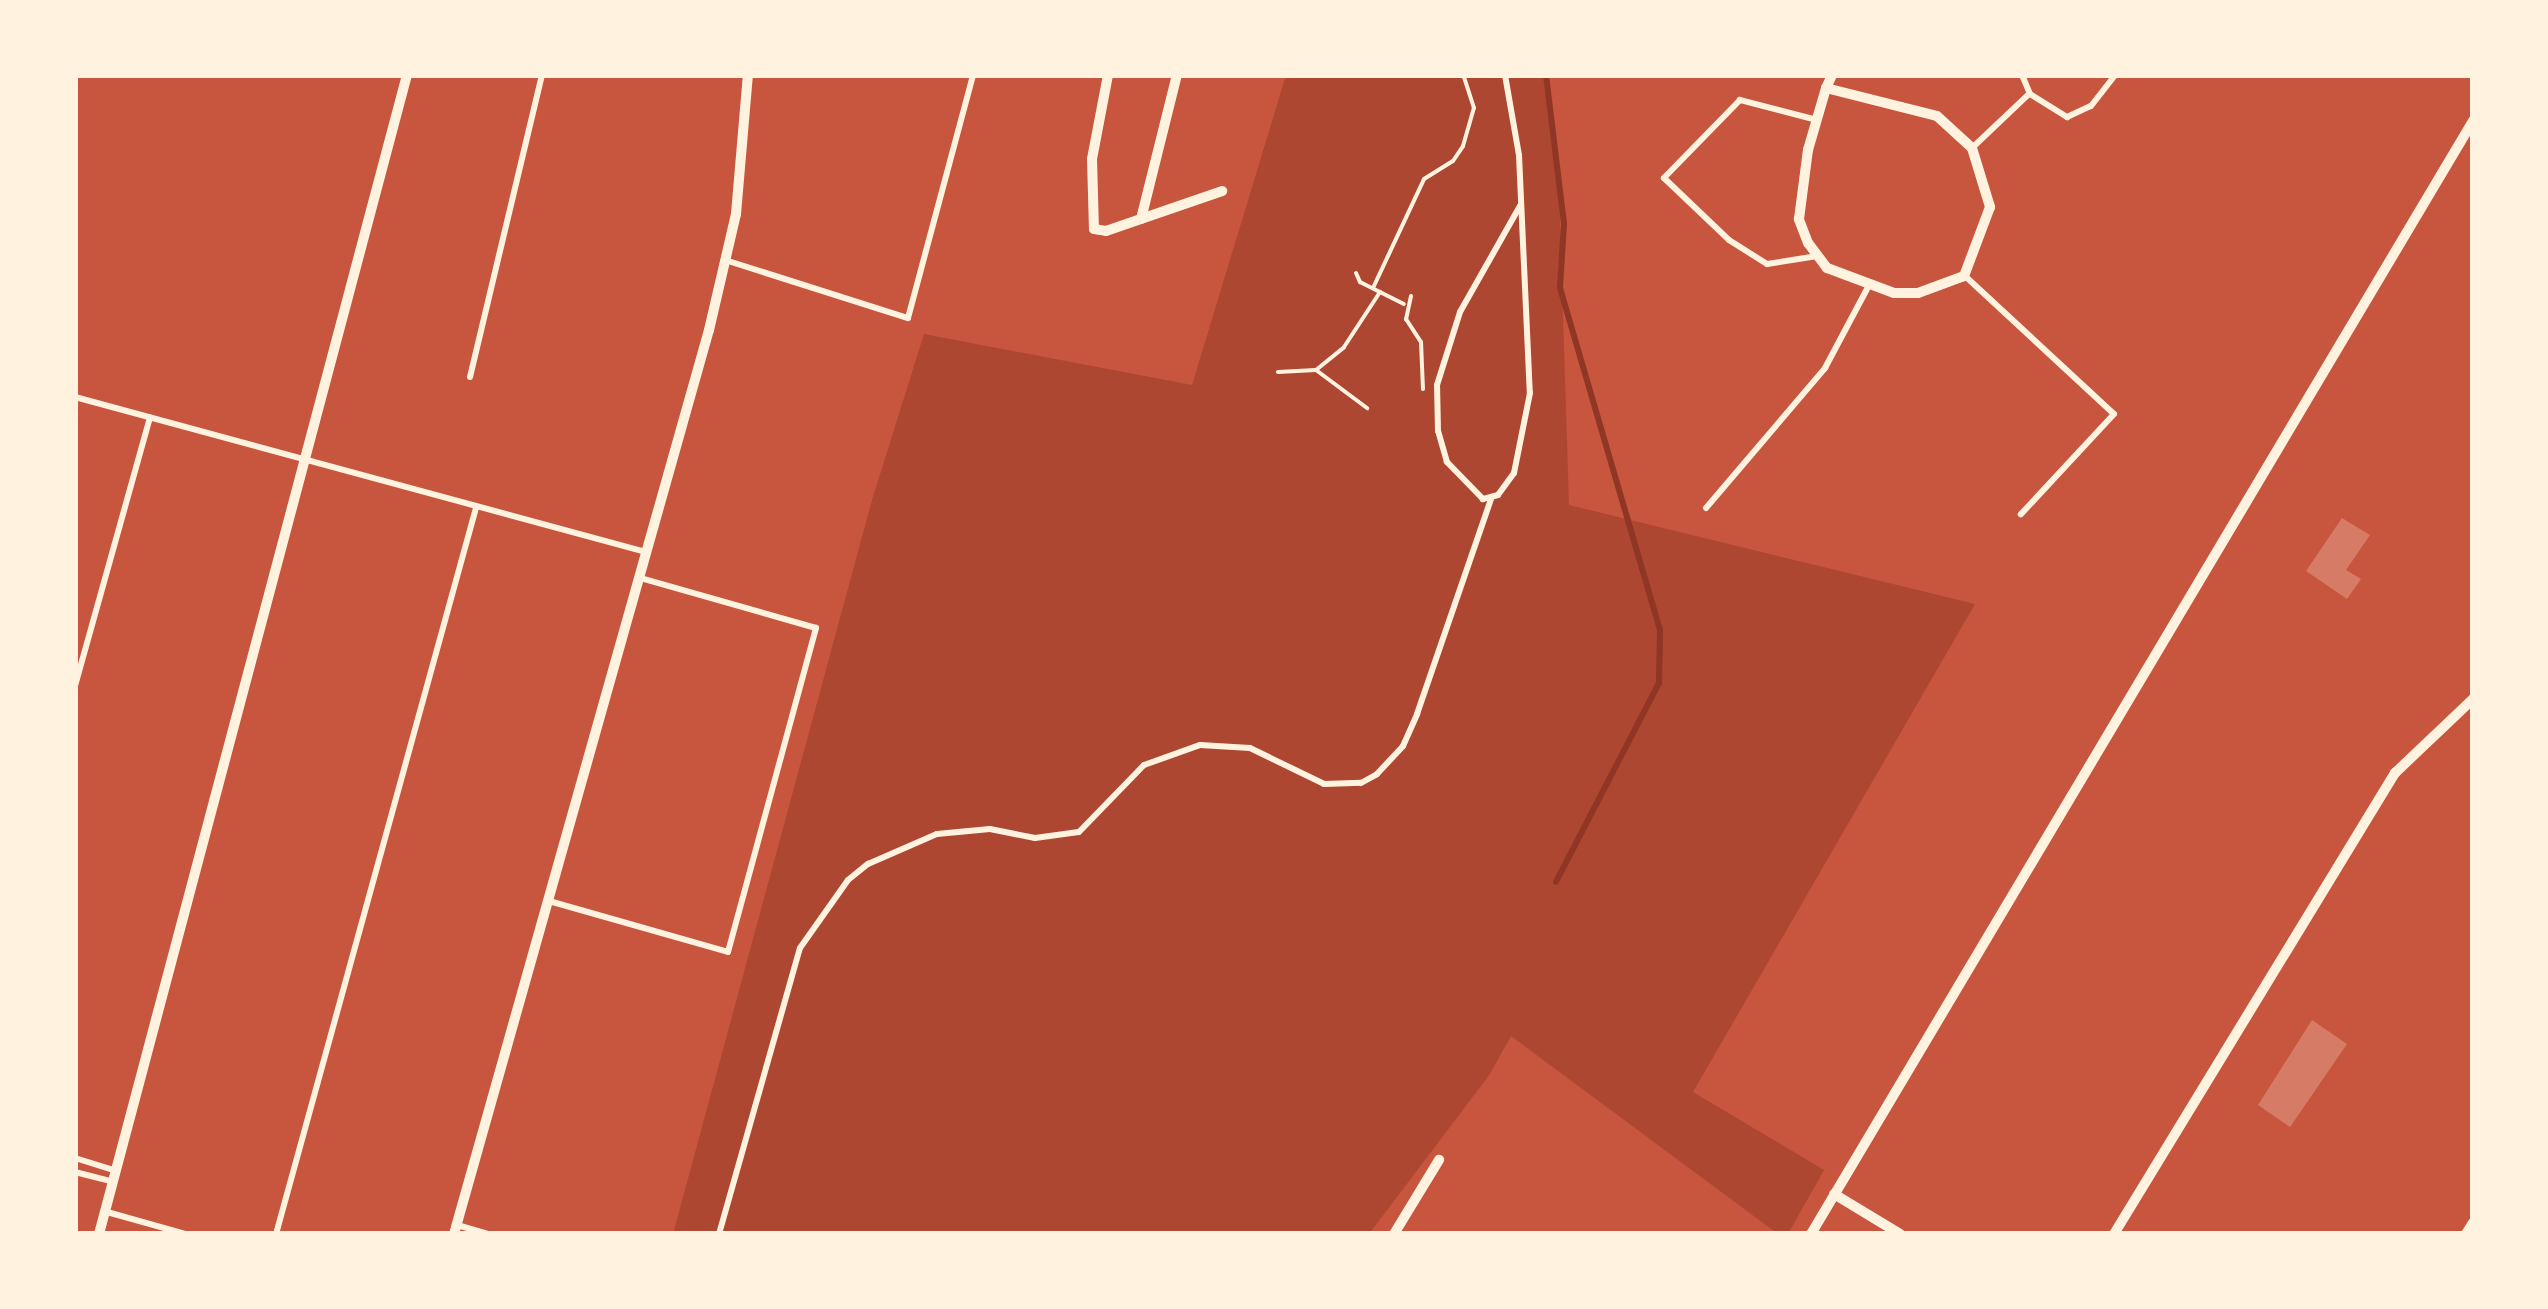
<!DOCTYPE html>
<html>
<head>
<meta charset="utf-8">
<style>
  body { margin:0 }
  #map { position:relative; width:2548px; height:1309px; overflow:hidden; background:#c8553d; font-family:"Work Sans",sans-serif }
  div>[style] { position:absolute }
  [style*='--x'] { left:calc(var(--x)*1px); top:calc(var(--y)*1px); width:calc(var(--w)*1px); rotate:calc(var(--a)*1deg) }
  .green>* { inset:0; background:#ae4732 }
  .stream>* { height:6px; margin:-3px; padding:0 3px; transform-origin:3px; border-radius:3px; background:#8f3625 }
  .building>* { inset:0; background:#d67c66 }
  .path>* { height:4px; margin:-2px; padding:0 2px; transform-origin:2px; border-radius:2px; background:#fff3e0 }
  .service>* { height:6px; margin:-3px; padding:0 3px; transform-origin:3px; border-radius:3px; background:#fff3e0 }
  .minor>* { height:10px; margin:-5px; padding:0 5px; transform-origin:5px; border-radius:5px; background:#fff3e0 }
  span { translate:-50% -50%; white-space:nowrap; text-align:center; line-height:1.15; -webkit-text-stroke:9px #fff3e0; paint-order:stroke }
  .frame { position:absolute; inset:0; border:78px solid #fff3e0; pointer-events:none }
</style>
</head>
<body>
<div id="map">
  <div class="green">
    <div style="clip-path:polygon(1286px 75px,1546px 75px,1558px 157px,1569px 505px,1975px 604px,1693px 1092px,1824px 1170px,1788px 1234px,1778px 1234px,1511px 1036px,1490px 1074px,1369px 1234px,673px 1234px,872px 500px,924px 334px,1192px 385px)"></div>
  </div>
  <div class="stream">
    <div style="--x:1546;--y:75;--w:150;--a:83.1"></div>
    <div style="--x:1564;--y:224;--w:64;--a:93.6"></div>
    <div style="--x:1560;--y:288;--w:356;--a:73.7"></div>
    <div style="--x:1660;--y:630;--w:53;--a:91.1"></div>
    <div style="--x:1659;--y:683;--w:224;--a:117.4"></div>
  </div>
  <div class="building">
    <div style="clip-path:polygon(2342px 518px,2370px 535px,2346px 570px,2361px 579px,2347px 599px,2306px 571px)"></div>
    <div style="clip-path:polygon(2312px 1020px,2347px 1044px,2290px 1127px,2258px 1105px)"></div>
  </div>
  <div class="path">
    <div style="--x:1356;--y:273;--w:10;--a:66"></div>
    <div style="--x:1360;--y:282;--w:49;--a:26.6"></div>
    <div style="--x:1373;--y:288;--w:120;--a:-64.9"></div>
    <div style="--x:1424;--y:179;--w:34;--a:-32"></div>
    <div style="--x:1453;--y:161;--w:18;--a:-56"></div>
    <div style="--x:1463;--y:146;--w:40;--a:-74"></div>
    <div style="--x:1474;--y:108;--w:35;--a:-108"></div>
    <div style="--x:1411;--y:296;--w:24;--a:102"></div>
    <div style="--x:1406;--y:319;--w:27;--a:57"></div>
    <div style="--x:1421;--y:342;--w:47;--a:87.6"></div>
    <div style="--x:1316;--y:370;--w:36;--a:-39"></div>
    <div style="--x:1344;--y:347;--w:66;--a:-56.8"></div>
    <div style="--x:1278;--y:372;--w:38;--a:-3"></div>
    <div style="--x:1316;--y:370;--w:64;--a:36.7"></div>
  </div>
  <div class="service">
    <div style="--x:1505;--y:75;--w:81;--a:80.1"></div>
    <div style="--x:1519;--y:155;--w:238;--a:87.4"></div>
    <div style="--x:1530;--y:393;--w:82;--a:101.3"></div>
    <div style="--x:1514;--y:473;--w:27;--a:126"></div>
    <div style="--x:1498;--y:495;--w:16;--a:165"></div>
    <div style="--x:1483;--y:499;--w:52;--a:-134.2"></div>
    <div style="--x:1447;--y:462;--w:32;--a:-106"></div>
    <div style="--x:1438;--y:431;--w:46;--a:-91.2"></div>
    <div style="--x:1437;--y:385;--w:77;--a:-72.5"></div>
    <div style="--x:1460;--y:312;--w:122;--a:-60.5"></div>
    <div style="--x:2022;--y:75;--w:21;--a:67"></div>
    <div style="--x:2030;--y:94;--w:44;--a:31.9"></div>
    <div style="--x:2067;--y:117;--w:26;--a:-25"></div>
    <div style="--x:2091;--y:106;--w:39;--a:-52"></div>
    <div style="--x:1817;--y:120;--w:80;--a:-165.4"></div>
    <div style="--x:1740;--y:100;--w:109;--a:134.3"></div>
    <div style="--x:1664;--y:178;--w:90;--a:43.6"></div>
    <div style="--x:1729;--y:240;--w:45;--a:32.3"></div>
    <div style="--x:1767;--y:264;--w:51;--a:-9.1"></div>
    <div style="--x:1972;--y:148;--w:79;--a:-43.5"></div>
    <div style="--x:725;--y:260;--w:192;--a:17.6"></div>
    <div style="--x:908;--y:318;--w:252;--a:-75"></div>
    <div style="--x:1965;--y:276;--w:203;--a:42.8"></div>
    <div style="--x:2114;--y:414;--w:137;--a:132.9"></div>
    <div style="--x:470;--y:377;--w:310;--a:-76.6"></div>
    <div style="--x:75;--y:397;--w:592;--a:15.19"></div>
    <div style="--x:1706;--y:508;--w:184;--a:-49.6"></div>
    <div style="--x:1825;--y:368;--w:92;--a:-62"></div>
    <div style="--x:75;--y:686;--w:279;--a:-74.4"></div>
    <div style="--x:549;--y:901;--w:186;--a:15.9"></div>
    <div style="--x:728;--y:952;--w:336;--a:-74.8"></div>
    <div style="--x:816;--y:628;--w:183;--a:-164.1"></div>
    <div style="--x:75;--y:1158;--w:44;--a:17.2"></div>
    <div style="--x:75;--y:1172;--w:40;--a:14.4"></div>
    <div style="--x:107;--y:1212;--w:82;--a:15.6"></div>
    <div style="--x:457;--y:1225;--w:33;--a:16"></div>
    <div style="--x:276;--y:1234;--w:753;--a:-74.6"></div>
    <div style="--x:719;--y:1234;--w:297;--a:-74.2"></div>
    <div style="--x:800;--y:948;--w:83;--a:-54.8"></div>
    <div style="--x:848;--y:880;--w:26;--a:-39"></div>
    <div style="--x:868;--y:864;--w:75;--a:-23.5"></div>
    <div style="--x:937;--y:834;--w:53;--a:-5.4"></div>
    <div style="--x:990;--y:829;--w:46;--a:11.3"></div>
    <div style="--x:1035;--y:838;--w:44;--a:-7.8"></div>
    <div style="--x:1079;--y:832;--w:93;--a:-45.9"></div>
    <div style="--x:1144;--y:765;--w:59;--a:-19.7"></div>
    <div style="--x:1200;--y:745;--w:50;--a:3.4"></div>
    <div style="--x:1250;--y:748;--w:82;--a:25.9"></div>
    <div style="--x:1324;--y:784;--w:37;--a:-2"></div>
    <div style="--x:1361;--y:783;--w:18;--a:-29"></div>
    <div style="--x:1377;--y:774;--w:38;--a:-47"></div>
    <div style="--x:1403;--y:746;--w:35;--a:-66"></div>
    <div style="--x:1417;--y:714;--w:227;--a:-71"></div>
  </div>
  <div class="minor">
    <div style="--x:1108;--y:75;--w:86;--a:100.8"></div>
    <div style="--x:1092;--y:159;--w:70;--a:88.4"></div>
    <div style="--x:1094;--y:229;--w:12;--a:9"></div>
    <div style="--x:1106;--y:231;--w:123;--a:-19"></div>
    <div style="--x:1826;--y:88;--w:114;--a:14.2"></div>
    <div style="--x:1937;--y:116;--w:47;--a:42.4"></div>
    <div style="--x:1972;--y:148;--w:62;--a:73"></div>
    <div style="--x:1990;--y:207;--w:74;--a:110.6"></div>
    <div style="--x:1964;--y:276;--w:49;--a:159.7"></div>
    <div style="--x:1918;--y:293;--w:24;--a:180"></div>
    <div style="--x:1894;--y:293;--w:72;--a:-159.5"></div>
    <div style="--x:1827;--y:268;--w:31;--a:-127"></div>
    <div style="--x:1808;--y:243;--w:26;--a:-111"></div>
    <div style="--x:1799;--y:219;--w:70;--a:-82.6"></div>
    <div style="--x:1808;--y:150;--w:65;--a:-73.8"></div>
    <div style="--x:1826;--y:88;--w:14;--a:-65"></div>
    <div style="--x:1141;--y:219;--w:148;--a:-76"></div>
    <div style="--x:1834;--y:1194;--w:77;--a:31.2"></div>
    <div style="--x:99;--y:1234;--w:1199;--a:-75.12"></div>
    <div style="--x:454;--y:1234;--w:939;--a:-74.25"></div>
    <div style="--x:709;--y:330;--w:119;--a:-76.9"></div>
    <div style="--x:736;--y:214;--w:140;--a:-85.1"></div>
    <div style="--x:1394;--y:1234;--w:87;--a:-58.7"></div>
    <div style="--x:1811;--y:1234;--w:1295;--a:-59.26"></div>
    <div style="--x:2114;--y:1234;--w:540;--a:-58.64"></div>
    <div style="--x:2395;--y:773;--w:108;--a:-43.5"></div>
    <div style="--x:2466;--y:1234;--w:13;--a:-58"></div>
  </div>
  <div class="frame"></div>
</div>
</body>
</html>
